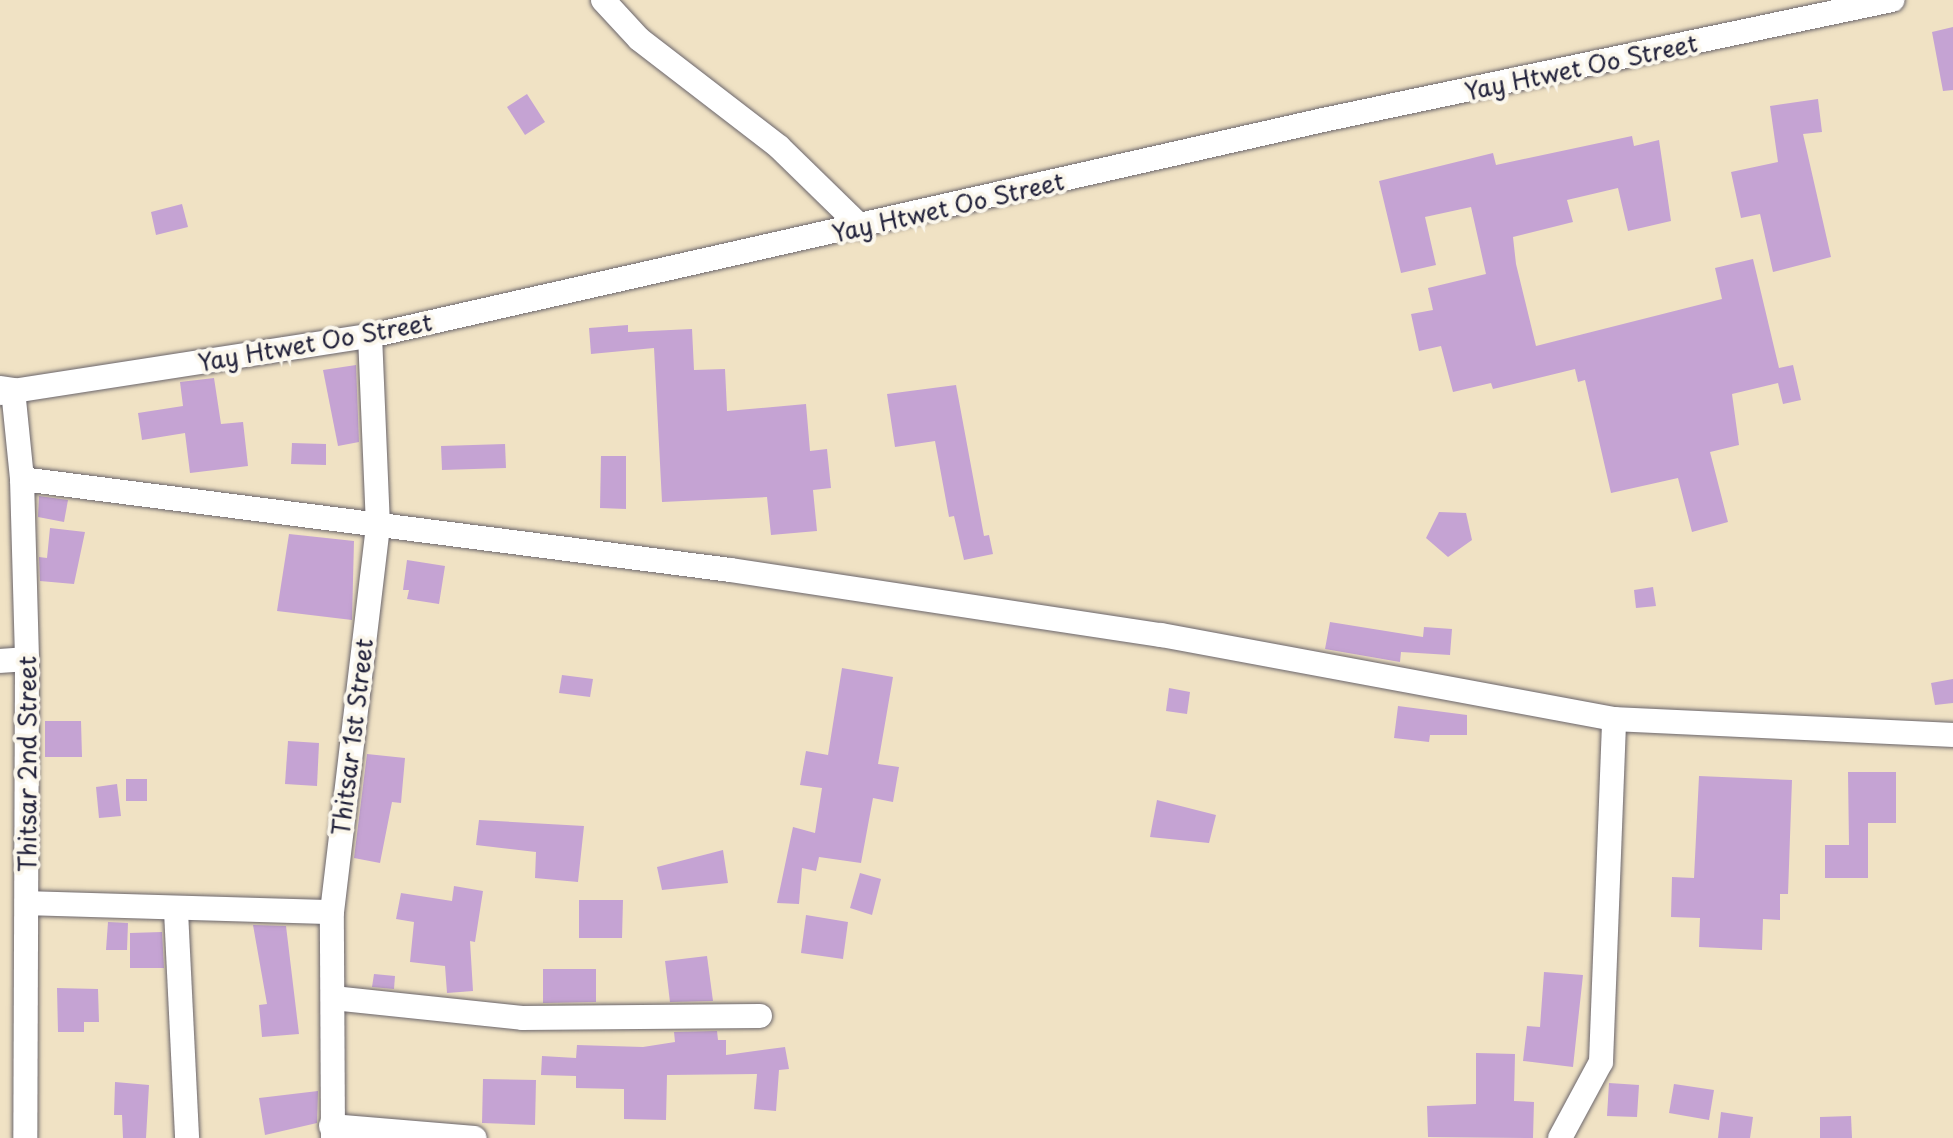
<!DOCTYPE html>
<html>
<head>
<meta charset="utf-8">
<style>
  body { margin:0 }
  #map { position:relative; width:1953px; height:1138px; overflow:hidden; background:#f0e2c4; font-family:"Playpen Sans",sans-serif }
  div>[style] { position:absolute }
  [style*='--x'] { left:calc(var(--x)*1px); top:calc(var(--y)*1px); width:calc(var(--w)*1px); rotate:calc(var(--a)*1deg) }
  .building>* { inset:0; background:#c5a3d3 }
  .roads { filter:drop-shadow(0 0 2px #6a656b) drop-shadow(0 0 2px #6a656b) }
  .street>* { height:24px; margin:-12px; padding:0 12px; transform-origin:12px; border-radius:12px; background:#fff }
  span { translate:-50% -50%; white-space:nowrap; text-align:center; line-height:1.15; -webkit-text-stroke:8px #fbf7ec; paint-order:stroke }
  .street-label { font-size:24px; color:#22223b }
</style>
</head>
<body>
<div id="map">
  <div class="building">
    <div style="clip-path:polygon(1953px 27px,1953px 90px,1943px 91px,1932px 32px)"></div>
    <div style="clip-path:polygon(527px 94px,545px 122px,525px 135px,507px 107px)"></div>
    <div style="clip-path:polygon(1818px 99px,1822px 132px,1803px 134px,1831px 257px,1773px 272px,1760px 214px,1741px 218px,1731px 172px,1778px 162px,1770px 106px)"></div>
    <div style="clip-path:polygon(1632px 136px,1634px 146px,1659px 140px,1671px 221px,1628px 231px,1618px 188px,1567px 200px,1573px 222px,1513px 237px,1516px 264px,1536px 346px,1722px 299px,1715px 268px,1753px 259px,1779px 368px,1793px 365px,1801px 400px,1783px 404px,1778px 383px,1732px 394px,1739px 445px,1710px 452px,1728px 522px,1692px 532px,1678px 478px,1611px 493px,1585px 380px,1578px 382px,1575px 369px,1493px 389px,1491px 383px,1453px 392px,1441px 346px,1419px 351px,1411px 314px,1433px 310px,1428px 288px,1486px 274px,1471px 207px,1425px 217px,1436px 265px,1401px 273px,1379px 181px,1493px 153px,1496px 165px)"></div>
    <div style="clip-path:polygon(182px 204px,188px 227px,156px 235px,151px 212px)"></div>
    <div style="clip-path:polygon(628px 325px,628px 332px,692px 329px,694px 370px,725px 369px,727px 411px,806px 404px,810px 451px,827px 449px,831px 488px,813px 490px,817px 531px,771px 535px,767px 497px,662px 502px,654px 348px,591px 354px,589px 328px)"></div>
    <div style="clip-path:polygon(356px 365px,359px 442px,338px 446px,323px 370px)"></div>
    <div style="clip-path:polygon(214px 378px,221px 424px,243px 422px,248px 466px,190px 473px,185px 433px,142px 440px,138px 413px,183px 406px,180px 382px)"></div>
    <div style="clip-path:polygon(956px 385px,984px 536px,989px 535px,993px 554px,964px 560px,954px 516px,949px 517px,935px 441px,895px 447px,887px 394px)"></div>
    <div style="clip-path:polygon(292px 443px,326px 444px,326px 465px,291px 464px)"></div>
    <div style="clip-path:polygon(505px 444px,506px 468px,442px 470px,441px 446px)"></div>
    <div style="clip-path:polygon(601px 456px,626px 456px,626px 509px,600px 508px)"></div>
    <div style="clip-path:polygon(39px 496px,68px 500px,64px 522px,38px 517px)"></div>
    <div style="clip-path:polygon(1439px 512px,1466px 513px,1472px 540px,1448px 557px,1426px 538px)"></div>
    <div style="clip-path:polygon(50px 528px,85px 532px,74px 584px,40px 581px,39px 557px,47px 558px)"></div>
    <div style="clip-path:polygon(289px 534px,354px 541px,352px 620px,277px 611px)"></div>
    <div style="clip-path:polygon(407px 560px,445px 566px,439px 604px,407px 599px,409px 590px,403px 590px)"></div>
    <div style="clip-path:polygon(1653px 587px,1656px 606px,1636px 608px,1634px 590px)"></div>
    <div style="clip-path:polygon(1330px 622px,1423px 637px,1424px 627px,1452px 629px,1450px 655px,1401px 652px,1400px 662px,1325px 649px)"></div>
    <div style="clip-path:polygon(842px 668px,893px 677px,878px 764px,899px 767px,893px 802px,873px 798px,861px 863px,819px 857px,816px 871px,802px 868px,799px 904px,777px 903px,793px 827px,815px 833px,822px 788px,800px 785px,806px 751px,828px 755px)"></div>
    <div style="clip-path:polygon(562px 675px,593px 679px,590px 697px,559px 693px)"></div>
    <div style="clip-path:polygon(1953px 679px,1953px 703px,1935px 705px,1931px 683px)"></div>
    <div style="clip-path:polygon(1169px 688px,1190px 692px,1187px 714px,1166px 711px)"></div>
    <div style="clip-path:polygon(1398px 706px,1467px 715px,1467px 735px,1430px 735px,1429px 742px,1394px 738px)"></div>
    <div style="clip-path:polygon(45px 721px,81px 721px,82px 757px,45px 757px)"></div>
    <div style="clip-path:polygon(288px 741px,319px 743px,317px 786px,285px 784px)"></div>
    <div style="clip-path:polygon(367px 754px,405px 758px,401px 803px,392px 802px,380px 863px,354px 858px)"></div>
    <div style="clip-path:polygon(1848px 772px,1896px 772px,1896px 823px,1868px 823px,1868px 878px,1825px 878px,1825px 845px,1849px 845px)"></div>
    <div style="clip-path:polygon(1699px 776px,1792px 780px,1788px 894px,1780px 894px,1780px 920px,1763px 919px,1762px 950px,1699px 947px,1700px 918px,1671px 917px,1672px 877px,1694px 878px)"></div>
    <div style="clip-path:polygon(126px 779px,147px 779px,147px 801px,126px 801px)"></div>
    <div style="clip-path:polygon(117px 784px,121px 816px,99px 818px,96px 787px)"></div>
    <div style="clip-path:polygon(1157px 800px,1216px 815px,1209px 843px,1150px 837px)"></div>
    <div style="clip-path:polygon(479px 820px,584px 826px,578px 882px,535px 878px,536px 852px,476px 845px)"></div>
    <div style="clip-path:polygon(723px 850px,728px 883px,662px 890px,657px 867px)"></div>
    <div style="clip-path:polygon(860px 873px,881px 879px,872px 915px,850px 908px)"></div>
    <div style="clip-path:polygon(454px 886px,483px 891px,475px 942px,470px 941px,473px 991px,447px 993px,445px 966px,410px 962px,414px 922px,396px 919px,401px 893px,452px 901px)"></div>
    <div style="clip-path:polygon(579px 900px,623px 900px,622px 938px,579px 938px)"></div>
    <div style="clip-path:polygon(806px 915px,848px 922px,843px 959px,801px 953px)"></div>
    <div style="clip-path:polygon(108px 922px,128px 923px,127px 950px,106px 950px)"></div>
    <div style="clip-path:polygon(253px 925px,286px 926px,299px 1034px,262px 1037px,259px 1005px,267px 1004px)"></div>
    <div style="clip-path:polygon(162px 932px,164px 968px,130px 968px,130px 933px)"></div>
    <div style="clip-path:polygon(707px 956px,713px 1001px,670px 1002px,665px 961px)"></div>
    <div style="clip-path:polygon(543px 969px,596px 969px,596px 1002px,543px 1003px)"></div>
    <div style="clip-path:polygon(1544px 972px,1583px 975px,1573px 1067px,1523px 1061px,1527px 1026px,1540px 1027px)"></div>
    <div style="clip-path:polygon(374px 974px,395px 976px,394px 989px,372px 987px)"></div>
    <div style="clip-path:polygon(57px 988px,98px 989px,99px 1022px,84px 1022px,84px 1032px,58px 1032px)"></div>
    <div style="clip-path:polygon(717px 1031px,718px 1040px,726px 1040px,726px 1055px,785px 1047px,789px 1069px,779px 1070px,776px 1111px,754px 1109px,757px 1074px,667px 1075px,666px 1120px,624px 1119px,624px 1089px,576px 1088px,576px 1076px,541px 1075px,542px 1056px,576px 1058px,577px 1045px,643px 1047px,675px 1042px,674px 1032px)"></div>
    <div style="clip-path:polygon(1476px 1053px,1515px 1054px,1514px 1101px,1534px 1102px,1533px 1138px,1428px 1137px,1427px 1106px,1476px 1104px)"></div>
    <div style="clip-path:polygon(483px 1079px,536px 1080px,535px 1125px,482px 1123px)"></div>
    <div style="clip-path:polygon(115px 1082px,149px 1085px,146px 1138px,123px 1138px,122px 1115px,114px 1115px)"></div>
    <div style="clip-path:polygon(1609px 1083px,1639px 1085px,1637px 1117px,1607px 1116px)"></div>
    <div style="clip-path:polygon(1674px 1084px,1714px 1090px,1709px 1120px,1669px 1113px)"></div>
    <div style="clip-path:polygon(318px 1091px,317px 1123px,265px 1135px,259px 1098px)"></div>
    <div style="clip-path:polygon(1721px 1112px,1753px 1117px,1750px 1138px,1718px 1138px)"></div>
    <div style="clip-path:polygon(1851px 1116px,1852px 1138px,1820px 1138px,1820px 1117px)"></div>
  </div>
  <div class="roads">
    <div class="street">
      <div style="--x:603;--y:0;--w:53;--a:47.3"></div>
      <div style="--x:639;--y:39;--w:177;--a:37.6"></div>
      <div style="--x:779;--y:147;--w:115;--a:44.3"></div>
      <div style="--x:1;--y:388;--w:12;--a:9"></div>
      <div style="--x:13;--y:390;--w:89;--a:84.2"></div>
      <div style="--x:22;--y:479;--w:180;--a:88.4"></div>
      <div style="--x:27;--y:659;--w:479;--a:90.2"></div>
      <div style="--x:0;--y:393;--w:374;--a:-8.8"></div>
      <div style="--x:370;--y:336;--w:977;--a:-12.77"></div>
      <div style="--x:1323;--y:120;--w:582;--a:-11.91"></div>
      <div style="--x:22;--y:479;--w:714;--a:7.32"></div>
      <div style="--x:730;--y:570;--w:436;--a:8.6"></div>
      <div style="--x:1161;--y:635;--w:461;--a:10.5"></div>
      <div style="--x:1614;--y:719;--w:339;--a:2.7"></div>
      <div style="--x:0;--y:661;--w:27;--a:-4"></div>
      <div style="--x:27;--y:903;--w:305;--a:1.7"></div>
      <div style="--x:176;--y:911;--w:227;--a:87.2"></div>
      <div style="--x:333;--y:998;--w:190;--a:6"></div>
      <div style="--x:522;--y:1018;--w:238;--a:-0.5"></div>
      <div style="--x:331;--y:1126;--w:144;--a:4.8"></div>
      <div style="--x:333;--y:1138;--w:226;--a:-90.3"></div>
      <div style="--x:332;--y:912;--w:389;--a:-83.2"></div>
      <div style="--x:378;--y:526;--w:190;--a:-92.4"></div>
      <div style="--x:1560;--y:1138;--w:86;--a:-61.7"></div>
      <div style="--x:1601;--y:1062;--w:343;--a:-87.8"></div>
    </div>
  </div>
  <div class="street-label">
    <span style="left:1581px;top:67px;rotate:-12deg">Yay Htwet Oo Street</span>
    <span style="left:948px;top:207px;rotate:-13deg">Yay Htwet Oo Street</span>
    <span style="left:315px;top:342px;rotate:-10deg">Yay Htwet Oo Street</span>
    <span style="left:352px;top:737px;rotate:-83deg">Thitsar 1st Street</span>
    <span style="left:27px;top:764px;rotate:-90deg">Thitsar 2nd Street</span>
  </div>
</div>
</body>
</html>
